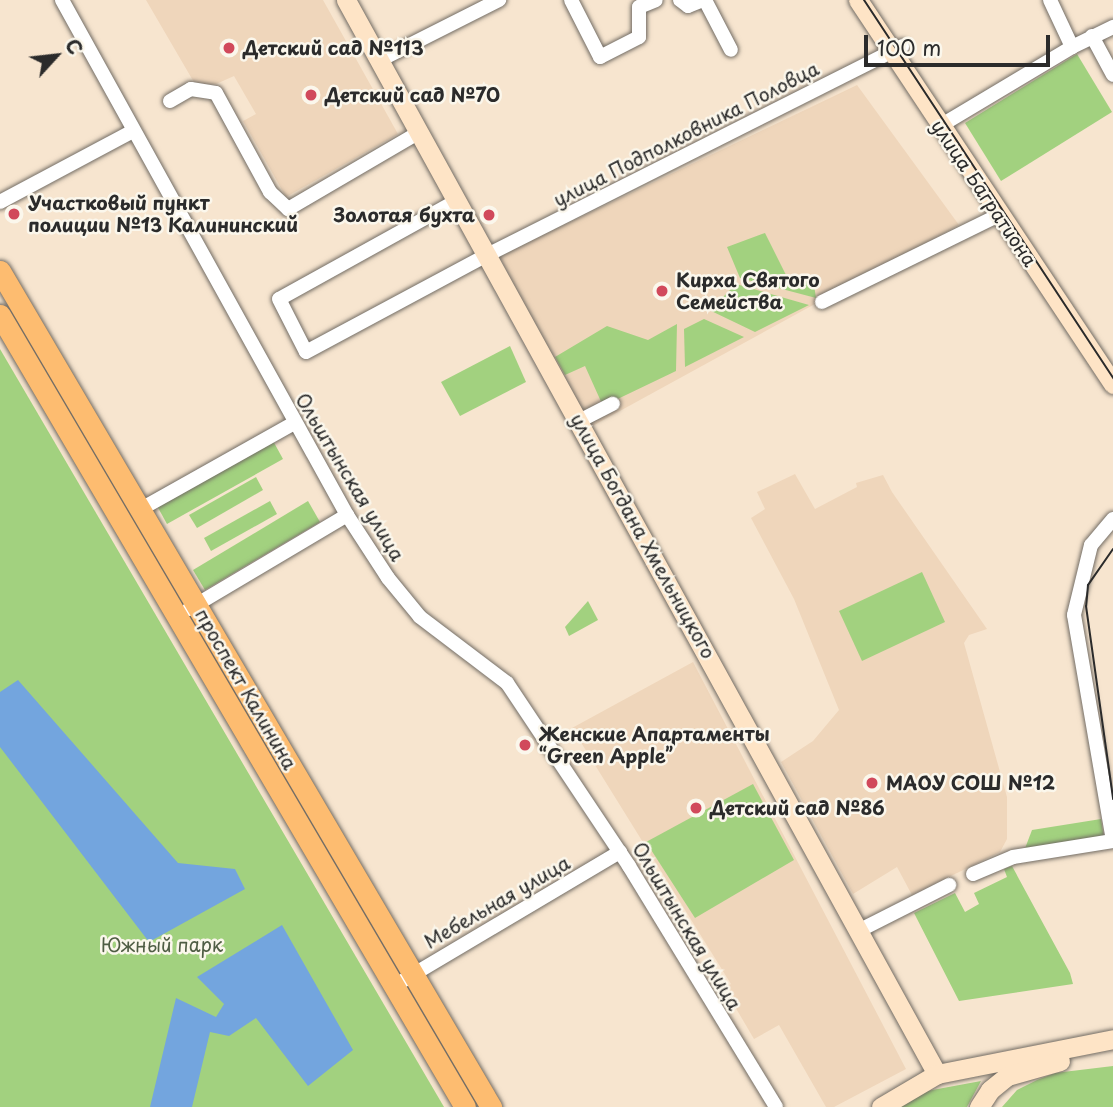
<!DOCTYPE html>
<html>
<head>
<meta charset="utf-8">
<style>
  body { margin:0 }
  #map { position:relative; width:1113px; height:1107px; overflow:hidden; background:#f7e5cf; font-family:"Playpen Sans",sans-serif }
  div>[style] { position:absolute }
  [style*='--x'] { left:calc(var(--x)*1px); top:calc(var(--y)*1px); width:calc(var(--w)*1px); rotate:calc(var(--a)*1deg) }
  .built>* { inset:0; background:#efd6bb }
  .green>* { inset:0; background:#a2d17f }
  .water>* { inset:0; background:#73a5de }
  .roads { filter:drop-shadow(0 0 2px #726c64) drop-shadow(0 0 2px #726c64) }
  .street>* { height:14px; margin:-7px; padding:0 7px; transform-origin:7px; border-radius:7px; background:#fff }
  .secondary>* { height:19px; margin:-9.5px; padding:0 9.5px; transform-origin:9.5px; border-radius:9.5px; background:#fee4c6 }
  .primary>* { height:21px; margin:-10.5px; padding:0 10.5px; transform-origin:10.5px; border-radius:10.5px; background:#fdbc70 }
  .tram>* { height:2px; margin:-1px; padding:0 1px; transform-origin:1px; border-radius:1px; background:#2b2b2b }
  .dots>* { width:19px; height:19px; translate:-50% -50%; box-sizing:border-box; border:4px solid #fbf7ec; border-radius:50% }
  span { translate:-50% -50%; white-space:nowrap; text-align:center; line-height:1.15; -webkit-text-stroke:5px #fbf7ec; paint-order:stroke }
  .poi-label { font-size:19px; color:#2b2b2b; font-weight:700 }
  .left { translate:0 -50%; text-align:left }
  .right { translate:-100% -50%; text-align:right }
  .street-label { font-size:19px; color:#2b2b2b }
  .park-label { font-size:19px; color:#4f5d44 }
  .north { position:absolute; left:21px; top:21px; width:70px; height:70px; -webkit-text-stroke:5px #fbf7ec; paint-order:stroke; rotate:63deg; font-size:19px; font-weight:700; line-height:28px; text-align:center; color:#2b2b2b }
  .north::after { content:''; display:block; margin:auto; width:24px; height:32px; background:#2b2b2b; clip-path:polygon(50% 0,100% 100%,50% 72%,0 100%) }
  .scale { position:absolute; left:864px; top:35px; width:186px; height:32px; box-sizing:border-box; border:4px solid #2b2b2b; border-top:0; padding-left:9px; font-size:21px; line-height:24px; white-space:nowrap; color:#2b2b2b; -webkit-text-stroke:5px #fbf7ec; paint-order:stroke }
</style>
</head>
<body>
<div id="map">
  <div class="built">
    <div style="clip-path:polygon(146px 0,323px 0,398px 134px,286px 197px,243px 121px,256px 114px,234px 76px,216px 84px,195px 84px)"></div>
    <div style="clip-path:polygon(857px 85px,959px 225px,587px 429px,499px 256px)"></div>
    <div style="clip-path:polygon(795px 474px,815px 509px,857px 487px,856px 483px,883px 475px,892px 492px,987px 629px,969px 635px,964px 643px,1007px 797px,1007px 839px,1000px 852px,912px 895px,897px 867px,853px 894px,781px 762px,813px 741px,839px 710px,794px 599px,751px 518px,765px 509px,757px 492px)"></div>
    <div style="clip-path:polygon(693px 662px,906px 1069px,834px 1107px,826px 1107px,779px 1025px,754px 1039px,724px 988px,731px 984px,572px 728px)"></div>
  </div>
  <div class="green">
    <div style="clip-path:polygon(1077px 54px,1112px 112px,1001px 181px,965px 123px)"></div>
    <div style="clip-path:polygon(765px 233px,792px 287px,813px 278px,816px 298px,740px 278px,727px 247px)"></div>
    <div style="clip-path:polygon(736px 284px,809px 305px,755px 332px,705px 308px,720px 300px)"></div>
    <div style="clip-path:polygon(704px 319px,744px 337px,685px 367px,684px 329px)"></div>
    <div style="clip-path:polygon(677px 324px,676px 371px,603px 406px,585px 366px,565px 375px,555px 357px,607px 326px,648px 340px)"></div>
    <div style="clip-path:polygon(510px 346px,526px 382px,460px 416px,441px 382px)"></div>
    <div style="clip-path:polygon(0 349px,444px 1107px,0 1107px)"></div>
    <div style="clip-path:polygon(272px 439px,283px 459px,167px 524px,156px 504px)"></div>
    <div style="clip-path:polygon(256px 477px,263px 490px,197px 528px,189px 515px)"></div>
    <div style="clip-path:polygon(270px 501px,277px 514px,211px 551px,204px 538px)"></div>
    <div style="clip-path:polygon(308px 501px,320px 522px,205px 590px,193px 570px)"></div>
    <div style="clip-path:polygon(922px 572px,945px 622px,862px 661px,839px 611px)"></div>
    <div style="clip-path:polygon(588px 601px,598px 620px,569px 636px,565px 627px)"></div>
    <div style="clip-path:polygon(753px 784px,794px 860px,695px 918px,646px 842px)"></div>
    <div style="clip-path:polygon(1101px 819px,1104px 838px,1024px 851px,1032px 830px)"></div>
    <div style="clip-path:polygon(1012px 866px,1070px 973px,1073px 984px,959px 1001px,914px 913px,955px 893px,965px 912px,979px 904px,974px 893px,1007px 877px,1004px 869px)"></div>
    <div style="clip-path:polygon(1113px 1066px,1113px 1107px,1002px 1107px,1017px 1090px,1037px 1080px,1055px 1073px)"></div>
    <div style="clip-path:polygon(981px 1081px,967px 1107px,897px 1107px,927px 1091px)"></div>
  </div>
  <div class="water">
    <div style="clip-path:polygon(18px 680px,178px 863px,235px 869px,245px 889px,149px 942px,0 747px,0 692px)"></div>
    <div style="clip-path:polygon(282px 925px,353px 1050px,308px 1086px,256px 1018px,229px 1036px,210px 1032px,192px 1107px,150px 1107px,176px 998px,216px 1017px,224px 1004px,197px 977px)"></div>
  </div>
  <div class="roads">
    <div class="street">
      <div style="--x:62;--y:0;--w:589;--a:61.04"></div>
      <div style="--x:347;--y:515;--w:75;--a:56.9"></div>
      <div style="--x:388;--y:578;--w:50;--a:50.6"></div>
      <div style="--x:420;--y:617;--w:109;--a:37.2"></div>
      <div style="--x:507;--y:683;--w:220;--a:56.3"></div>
      <div style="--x:629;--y:866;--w:282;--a:58.6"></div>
      <div style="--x:571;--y:0;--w:64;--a:63"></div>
      <div style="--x:600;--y:57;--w:44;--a:-27.1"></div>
      <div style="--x:639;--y:37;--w:30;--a:-90"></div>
      <div style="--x:639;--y:7;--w:18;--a:-22"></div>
      <div style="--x:680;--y:0;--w:10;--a:37"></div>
      <div style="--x:688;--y:6;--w:16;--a:-22"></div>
      <div style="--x:705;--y:0;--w:56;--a:62.5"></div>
      <div style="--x:1050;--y:0;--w:52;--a:64.9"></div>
      <div style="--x:1092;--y:36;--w:44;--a:61.7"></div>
      <div style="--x:378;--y:61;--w:136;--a:-26.8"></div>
      <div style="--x:170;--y:101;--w:24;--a:-30"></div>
      <div style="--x:191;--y:89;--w:25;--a:9"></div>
      <div style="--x:216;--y:93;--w:113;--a:61.4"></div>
      <div style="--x:270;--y:192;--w:25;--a:43"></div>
      <div style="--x:288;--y:209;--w:151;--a:-30.3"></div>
      <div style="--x:940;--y:126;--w:154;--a:-30.9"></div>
      <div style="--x:1072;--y:47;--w:46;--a:-26"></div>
      <div style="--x:456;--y:201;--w:202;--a:151"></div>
      <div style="--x:279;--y:299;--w:59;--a:63"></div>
      <div style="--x:306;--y:352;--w:205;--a:-28.2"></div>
      <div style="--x:487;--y:255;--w:465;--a:-26.7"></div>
      <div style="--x:0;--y:202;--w:151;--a:-28.1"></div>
      <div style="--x:822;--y:302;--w:197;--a:-26.2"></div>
      <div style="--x:579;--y:421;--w:38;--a:-27"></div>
      <div style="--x:141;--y:509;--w:176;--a:-29.3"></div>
      <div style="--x:1113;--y:519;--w:34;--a:130"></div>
      <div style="--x:1091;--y:545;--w:72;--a:103.7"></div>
      <div style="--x:1074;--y:615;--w:228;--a:80.2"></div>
      <div style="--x:189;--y:609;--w:184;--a:-30.7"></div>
      <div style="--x:973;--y:874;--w:43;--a:-23"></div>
      <div style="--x:1013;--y:857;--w:101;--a:-9.1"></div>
      <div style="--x:860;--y:930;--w:100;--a:-26.8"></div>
      <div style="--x:394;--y:986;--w:263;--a:-30.7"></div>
    </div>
    <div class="secondary">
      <div style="--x:346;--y:0;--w:1226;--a:61.18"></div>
      <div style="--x:858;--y:0;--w:461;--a:56.4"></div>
      <div style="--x:881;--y:1107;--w:65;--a:-30.5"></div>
      <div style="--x:937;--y:1074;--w:179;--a:-11.2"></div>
      <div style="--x:979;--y:1107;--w:20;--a:-57"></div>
      <div style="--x:990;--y:1090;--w:22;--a:-39"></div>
      <div style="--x:1007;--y:1076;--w:55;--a:-15.8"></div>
    </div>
    <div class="primary">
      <div style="--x:0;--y:271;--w:970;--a:59.57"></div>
      <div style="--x:0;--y:315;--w:918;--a:59.58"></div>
    </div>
  </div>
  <div class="tram">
    <div style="--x:864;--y:0;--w:453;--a:56.6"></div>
    <div style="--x:1113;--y:549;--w:44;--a:124.8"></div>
    <div style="--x:1088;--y:585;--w:21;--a:95"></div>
    <div style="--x:1086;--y:606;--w:195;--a:82"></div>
  </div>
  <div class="dots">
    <div style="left:229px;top:48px;background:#d1495b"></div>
    <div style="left:311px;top:95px;background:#d1495b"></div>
    <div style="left:14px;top:214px;background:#d1495b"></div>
    <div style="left:489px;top:215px;background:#d1495b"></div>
    <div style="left:662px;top:291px;background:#d1495b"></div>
    <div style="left:525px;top:745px;background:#d1495b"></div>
    <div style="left:872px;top:783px;background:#d1495b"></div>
    <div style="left:696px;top:808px;background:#d1495b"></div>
  </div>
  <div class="poi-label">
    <span class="left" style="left:243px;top:48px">Детский сад №113</span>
    <span class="left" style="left:325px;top:95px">Детский сад №70</span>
    <span class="left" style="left:28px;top:214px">Участковый пункт<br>полиции №13 Калининский</span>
    <span class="right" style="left:475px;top:215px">Золотая бухта</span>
    <span class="left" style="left:676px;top:291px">Кирха Святого<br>Семейства</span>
    <span class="left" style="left:539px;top:745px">Женские Апартаменты<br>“Green Apple”</span>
    <span class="left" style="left:886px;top:783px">МАОУ СОШ №12</span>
    <span class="left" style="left:710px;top:808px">Детский сад №86</span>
  </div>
  <div class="street-label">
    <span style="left:686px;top:134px;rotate:-27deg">улица Подполковника Половца</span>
    <span style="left:984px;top:193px;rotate:56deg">улица Багратиона</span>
    <span style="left:350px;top:477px;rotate:59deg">Ольштынская улица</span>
    <span style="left:643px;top:536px;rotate:61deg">улица Богдана Хмельницкого</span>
    <span style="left:246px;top:689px;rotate:60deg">проспект Калинина</span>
    <span style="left:497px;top:902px;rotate:-30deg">Мебельная улица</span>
    <span style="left:687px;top:926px;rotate:59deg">Ольштынская улица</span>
  </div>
  <div class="park-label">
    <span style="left:162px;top:945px">Южный парк</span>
  </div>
  <div class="north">С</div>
  <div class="scale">100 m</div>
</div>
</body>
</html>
